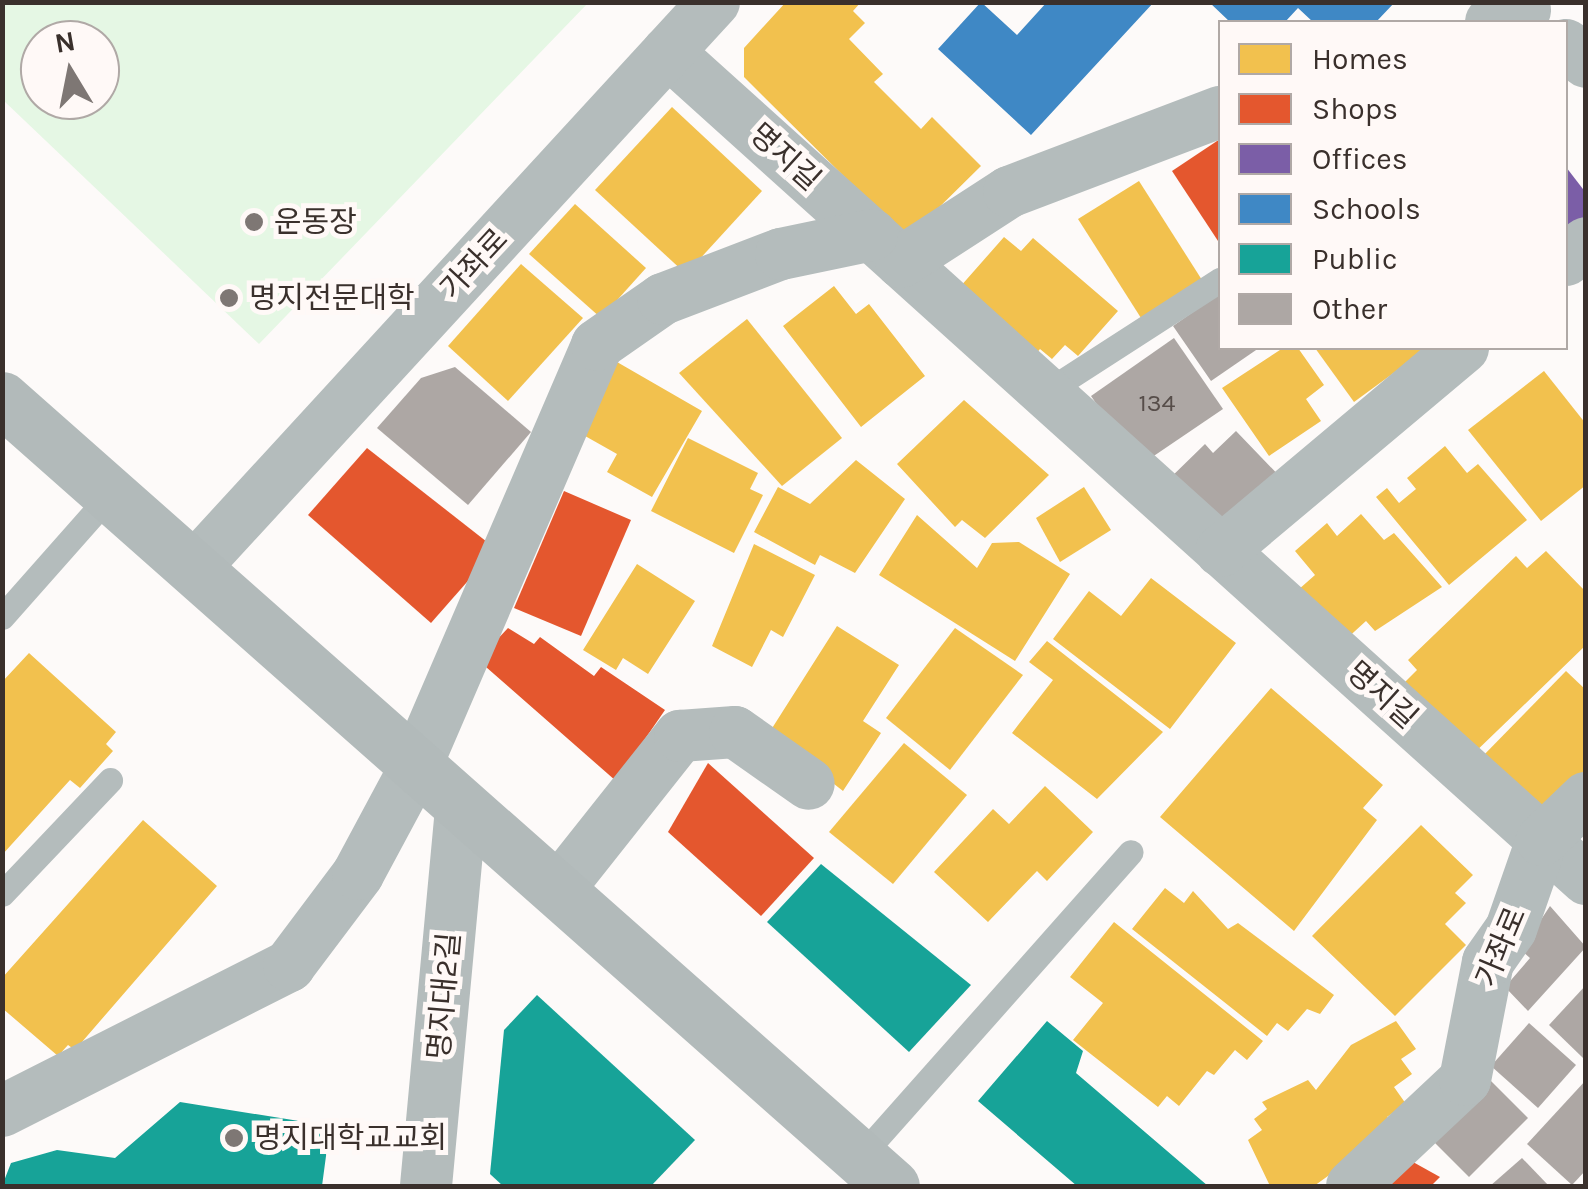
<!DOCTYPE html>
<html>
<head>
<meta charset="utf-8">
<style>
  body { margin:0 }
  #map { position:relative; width:1588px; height:1189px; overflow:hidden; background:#fdfaf9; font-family:Karla,"Noto Sans KR",sans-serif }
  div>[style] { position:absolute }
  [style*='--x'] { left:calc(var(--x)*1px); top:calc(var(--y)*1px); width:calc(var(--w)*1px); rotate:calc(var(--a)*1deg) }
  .green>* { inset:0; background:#e5f7e4 }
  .homes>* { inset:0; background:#f2c14e }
  .shops>* { inset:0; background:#e4572e }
  .offices>* { inset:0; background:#7b5ea7 }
  .schools>* { inset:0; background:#3f88c5 }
  .public>* { inset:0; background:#17a398 }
  .building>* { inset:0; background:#ada7a4 }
  .lane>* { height:25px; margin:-12.5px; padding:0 12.5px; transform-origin:12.5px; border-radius:12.5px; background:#b4bcbc }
  .street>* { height:52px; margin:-26px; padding:0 26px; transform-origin:26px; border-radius:26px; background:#b4bcbc }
  .secondary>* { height:55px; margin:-27.5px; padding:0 27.5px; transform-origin:27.5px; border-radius:27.5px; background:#b2baba }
  .dots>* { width:28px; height:28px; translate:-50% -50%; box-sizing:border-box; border:5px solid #fff9f7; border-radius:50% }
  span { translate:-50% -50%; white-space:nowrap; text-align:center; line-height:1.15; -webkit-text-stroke:10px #fff9f7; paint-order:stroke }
  .number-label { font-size:25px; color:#574e4a }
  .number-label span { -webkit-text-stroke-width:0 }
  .street-label { font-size:30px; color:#3a302c }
  .poi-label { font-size:30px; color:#3a302c }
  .left { translate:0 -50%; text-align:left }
  .frame { position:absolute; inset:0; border:5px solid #3a302c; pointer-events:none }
  .legend { position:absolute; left:1218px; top:20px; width:350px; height:330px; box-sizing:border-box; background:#fff9f7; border:2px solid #b0a9a6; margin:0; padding:12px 18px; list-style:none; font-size:30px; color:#3a302c }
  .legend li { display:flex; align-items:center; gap:20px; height:50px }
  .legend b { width:50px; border:2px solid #b0a9a6 }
  .north { position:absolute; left:20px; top:20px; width:100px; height:100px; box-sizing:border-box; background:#fff9f7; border:2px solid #b0a9a6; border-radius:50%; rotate:350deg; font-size:28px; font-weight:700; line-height:40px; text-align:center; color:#3a302c }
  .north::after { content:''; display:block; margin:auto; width:35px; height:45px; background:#7e7774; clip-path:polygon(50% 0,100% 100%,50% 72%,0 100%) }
</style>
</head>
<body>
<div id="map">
  <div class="green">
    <div style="clip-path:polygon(evenodd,2px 3px,3px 2px,588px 3px,259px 344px,3px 100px,2px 3px,40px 40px,100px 40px,100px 100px,40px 100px,40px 40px)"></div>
  </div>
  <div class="homes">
    <div style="clip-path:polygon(786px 2px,861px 2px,853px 11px,865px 23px,849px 39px,883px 74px,874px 82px,921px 129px,932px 117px,981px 166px,907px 239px,744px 77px,744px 48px)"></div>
    <div style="clip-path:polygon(672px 107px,762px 191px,686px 274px,595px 190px)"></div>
    <div style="clip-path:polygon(1139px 181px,1202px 280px,1141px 318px,1078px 219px)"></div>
    <div style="clip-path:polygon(575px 204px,646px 268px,601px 318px,529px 254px)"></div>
    <div style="clip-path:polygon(1004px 237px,1021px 251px,1033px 238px,1118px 311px,1078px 356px,1065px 345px,1052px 359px,1040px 349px,1028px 363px,952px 296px)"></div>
    <div style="clip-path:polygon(521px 264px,583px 318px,508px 401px,448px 346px)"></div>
    <div style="clip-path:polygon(834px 286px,856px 314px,869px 304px,925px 376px,861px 427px,783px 326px)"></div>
    <div style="clip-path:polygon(747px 319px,842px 438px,782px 486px,679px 373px)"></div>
    <div style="clip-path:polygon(1283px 348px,1298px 348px,1324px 385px,1306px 399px,1321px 421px,1269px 456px,1222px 388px)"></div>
    <div style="clip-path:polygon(1315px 348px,1423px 348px,1425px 350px,1354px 402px)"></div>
    <div style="clip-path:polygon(617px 362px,702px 411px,652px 497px,607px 472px,617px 454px,578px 432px)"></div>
    <div style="clip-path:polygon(1544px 371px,1586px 424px,1586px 485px,1541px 521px,1468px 430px)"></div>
    <div style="clip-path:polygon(964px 400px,1049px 475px,985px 538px,962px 520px,955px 527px,897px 464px)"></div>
    <div style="clip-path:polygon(688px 438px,758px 473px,750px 489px,763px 495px,734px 553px,651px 511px)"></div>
    <div style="clip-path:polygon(1445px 446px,1467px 473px,1478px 464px,1527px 520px,1449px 585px,1376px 497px,1387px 488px,1399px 503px,1416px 489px,1407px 478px)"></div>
    <div style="clip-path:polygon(856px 460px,905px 499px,855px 573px,820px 555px,815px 565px,754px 532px,778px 487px,810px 504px)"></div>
    <div style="clip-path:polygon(1084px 487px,1111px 530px,1060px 562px,1036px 518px)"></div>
    <div style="clip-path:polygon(1361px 514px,1384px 540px,1394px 533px,1442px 587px,1375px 631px,1366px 621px,1343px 642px,1298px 590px,1315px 575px,1295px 551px,1327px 523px,1337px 536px)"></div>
    <div style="clip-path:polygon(917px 515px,977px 568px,992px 543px,1019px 542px,1070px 574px,1015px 661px,879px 575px)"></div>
    <div style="clip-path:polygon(754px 544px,815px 575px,783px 637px,771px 630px,752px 667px,712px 646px)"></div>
    <div style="clip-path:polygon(1546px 551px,1586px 592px,1586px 645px,1469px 758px,1400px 687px,1417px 670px,1408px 660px,1516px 556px,1527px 568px)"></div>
    <div style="clip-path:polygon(637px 564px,695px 601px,648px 674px,623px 658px,616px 670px,583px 650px)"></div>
    <div style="clip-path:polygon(1151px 578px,1236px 643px,1170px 729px,1053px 639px,1089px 591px,1121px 616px)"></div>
    <div style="clip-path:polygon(837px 626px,899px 665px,863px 721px,881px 733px,843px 791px,769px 733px)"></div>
    <div style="clip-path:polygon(955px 628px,1023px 675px,950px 770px,886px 718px)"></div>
    <div style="clip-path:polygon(1047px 641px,1163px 732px,1097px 799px,1012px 733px,1053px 680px,1029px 662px)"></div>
    <div style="clip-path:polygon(29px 653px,116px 732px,106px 744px,113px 751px,80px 788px,70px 780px,2px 855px,2px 682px)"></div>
    <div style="clip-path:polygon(1566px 671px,1586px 690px,1586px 776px,1547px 816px,1477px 762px)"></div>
    <div style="clip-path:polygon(1271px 688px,1383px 785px,1363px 808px,1377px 820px,1294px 931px,1160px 817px)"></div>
    <div style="clip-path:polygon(904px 743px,967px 795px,893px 884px,829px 832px)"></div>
    <div style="clip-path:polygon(1045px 786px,1093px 832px,1047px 881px,1037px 871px,988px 922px,934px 872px,993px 809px,1009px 824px)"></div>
    <div style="clip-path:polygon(143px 820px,217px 886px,75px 1050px,68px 1045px,58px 1056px,2px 1008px,2px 978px)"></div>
    <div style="clip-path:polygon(1421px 825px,1473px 875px,1455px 893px,1466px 903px,1445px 924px,1466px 945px,1395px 1016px,1312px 936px)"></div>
    <div style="clip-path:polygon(1165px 888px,1184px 903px,1193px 891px,1228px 929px,1238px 923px,1334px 995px,1320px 1014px,1307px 1009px,1288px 1031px,1277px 1023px,1267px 1036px,1132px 929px)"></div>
    <div style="clip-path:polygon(1114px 922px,1263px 1041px,1247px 1060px,1235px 1050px,1214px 1075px,1207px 1071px,1179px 1106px,1167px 1096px,1158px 1107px,1073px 1040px,1103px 1003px,1070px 977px)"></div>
    <div style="clip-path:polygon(1396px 1021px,1416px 1049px,1401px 1059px,1412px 1074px,1394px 1087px,1406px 1104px,1387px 1117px,1395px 1128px,1314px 1186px,1270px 1186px,1248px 1140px,1262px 1130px,1254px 1119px,1267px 1109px,1262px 1102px,1308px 1080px,1316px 1090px,1351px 1045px)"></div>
  </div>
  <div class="shops">
    <div style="clip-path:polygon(1220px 139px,1220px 244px,1172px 171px)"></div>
    <div style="clip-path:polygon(367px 448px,496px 549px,431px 623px,308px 515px)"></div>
    <div style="clip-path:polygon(564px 491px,631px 520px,581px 636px,514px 608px)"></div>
    <div style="clip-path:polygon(508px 628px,534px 644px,540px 637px,594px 676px,601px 667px,665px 710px,616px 781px,478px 660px)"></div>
    <div style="clip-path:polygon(708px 763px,814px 858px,761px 916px,668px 832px)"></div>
    <div style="clip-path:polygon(1404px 1157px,1440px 1177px,1431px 1186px,1372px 1186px)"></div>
  </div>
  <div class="offices">
    <div style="clip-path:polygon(1566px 167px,1586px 193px,1586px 225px,1566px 241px)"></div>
  </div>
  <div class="schools">
    <div style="clip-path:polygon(981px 2px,1017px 35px,1047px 2px,1154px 2px,1031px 135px,938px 49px)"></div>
    <div style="clip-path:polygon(1209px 2px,1395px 2px,1376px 22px,1313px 22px,1298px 8px,1285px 22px,1230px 22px)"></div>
  </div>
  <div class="public">
    <div style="clip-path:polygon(821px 864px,971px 985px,909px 1052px,767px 922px)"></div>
    <div style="clip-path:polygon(537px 995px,695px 1140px,651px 1186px,503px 1186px,490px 1174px,504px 1030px)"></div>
    <div style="clip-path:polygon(1047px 1021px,1083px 1051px,1076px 1073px,1208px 1186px,1077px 1186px,978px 1101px)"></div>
    <div style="clip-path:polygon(180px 1102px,330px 1126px,322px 1186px,2px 1186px,11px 1163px,57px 1150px,115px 1158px)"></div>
  </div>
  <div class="building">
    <div style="clip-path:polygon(1220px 293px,1220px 348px,1259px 348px,1211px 381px,1173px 326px)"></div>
    <div style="clip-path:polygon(1174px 338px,1223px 409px,1139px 466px,1091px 396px)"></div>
    <div style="clip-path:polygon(455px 367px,531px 432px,468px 505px,377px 428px,421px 378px)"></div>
    <div style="clip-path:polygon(1236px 431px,1288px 485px,1235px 536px,1164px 484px,1205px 444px,1213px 453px)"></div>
    <div style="clip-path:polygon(1550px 906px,1586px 947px,1528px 1011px,1505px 987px,1530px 958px,1521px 950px)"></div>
    <div style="clip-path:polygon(1586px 985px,1586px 1055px,1583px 1058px,1549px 1025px)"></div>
    <div style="clip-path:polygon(1529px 1023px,1576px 1065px,1538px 1108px,1491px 1066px)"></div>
    <div style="clip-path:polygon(1487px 1077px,1528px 1118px,1469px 1177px,1427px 1135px)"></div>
    <div style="clip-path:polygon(1586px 1080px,1586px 1170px,1572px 1185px,1527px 1144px)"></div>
    <div style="clip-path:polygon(1522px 1158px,1549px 1186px,1490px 1186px)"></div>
  </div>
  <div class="lane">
    <div style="--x:1046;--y:392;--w:207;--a:-32.8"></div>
    <div style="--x:2;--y:617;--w:163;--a:-48.5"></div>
    <div style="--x:2;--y:894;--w:157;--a:-46.5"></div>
    <div style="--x:859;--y:1158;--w:409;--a:-48.4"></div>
  </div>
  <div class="street">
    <div style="--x:1491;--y:22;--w:36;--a:-19"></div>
    <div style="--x:1566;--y:45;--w:26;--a:40"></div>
    <div style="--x:668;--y:52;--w:1236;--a:42.01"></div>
    <div style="--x:1566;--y:260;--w:26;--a:-40"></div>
    <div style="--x:901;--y:262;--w:129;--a:-32.9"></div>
    <div style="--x:1009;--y:192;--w:226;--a:-20.8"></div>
    <div style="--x:1221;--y:551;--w:316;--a:-40"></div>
    <div style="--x:193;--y:569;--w:770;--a:-47.42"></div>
    <div style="--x:557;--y:891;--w:198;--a:-51.6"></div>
    <div style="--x:680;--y:736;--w:55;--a:-4.2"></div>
    <div style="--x:735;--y:732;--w:90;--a:35.1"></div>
    <div style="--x:2;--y:1111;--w:322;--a:-26.8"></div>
    <div style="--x:289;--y:966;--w:115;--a:-53.1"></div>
    <div style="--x:358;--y:874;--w:123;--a:-61.8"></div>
    <div style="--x:416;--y:766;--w:458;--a:-66.7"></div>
    <div style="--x:597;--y:345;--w:80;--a:-34.9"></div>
    <div style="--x:663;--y:299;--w:126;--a:-20.9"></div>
    <div style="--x:781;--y:254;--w:93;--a:-11.8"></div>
    <div style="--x:426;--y:1186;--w:382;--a:-84.7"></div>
    <div style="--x:1352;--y:1186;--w:155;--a:-43.2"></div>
    <div style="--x:1465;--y:1080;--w:120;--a:-79"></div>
    <div style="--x:1488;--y:962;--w:40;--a:-55.1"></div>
    <div style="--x:1511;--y:929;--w:94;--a:-70.8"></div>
    <div style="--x:1542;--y:840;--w:61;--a:-43.7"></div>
  </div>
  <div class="secondary">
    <div style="--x:2;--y:399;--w:1188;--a:41.49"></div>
  </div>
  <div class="dots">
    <div style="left:254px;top:222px;background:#7e7774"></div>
    <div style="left:229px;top:298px;background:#7e7774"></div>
    <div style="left:234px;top:1138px;background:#7e7774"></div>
  </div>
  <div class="number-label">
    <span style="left:1157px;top:403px">134</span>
  </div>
  <div class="street-label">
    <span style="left:785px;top:157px;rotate:42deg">명지길</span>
    <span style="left:474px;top:264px;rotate:-47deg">가좌로</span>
    <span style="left:1382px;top:695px;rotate:42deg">명지길</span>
    <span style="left:1501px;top:947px;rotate:-67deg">가좌로</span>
    <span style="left:444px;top:996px;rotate:-85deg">명지대2길</span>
  </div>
  <div class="poi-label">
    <span class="left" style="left:274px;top:222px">운동장</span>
    <span class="left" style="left:249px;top:298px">명지전문대학</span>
    <span class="left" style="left:254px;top:1138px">명지대학교교회</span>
  </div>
  <div class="frame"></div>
  <ul class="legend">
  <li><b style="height:28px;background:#f2c14e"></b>Homes</li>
  <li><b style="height:28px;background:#e4572e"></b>Shops</li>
  <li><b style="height:28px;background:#7b5ea7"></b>Offices</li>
  <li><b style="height:28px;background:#3f88c5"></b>Schools</li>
  <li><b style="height:28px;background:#17a398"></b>Public</li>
  <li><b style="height:28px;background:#ada7a4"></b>Other</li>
  </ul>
  <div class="north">N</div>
</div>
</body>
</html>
